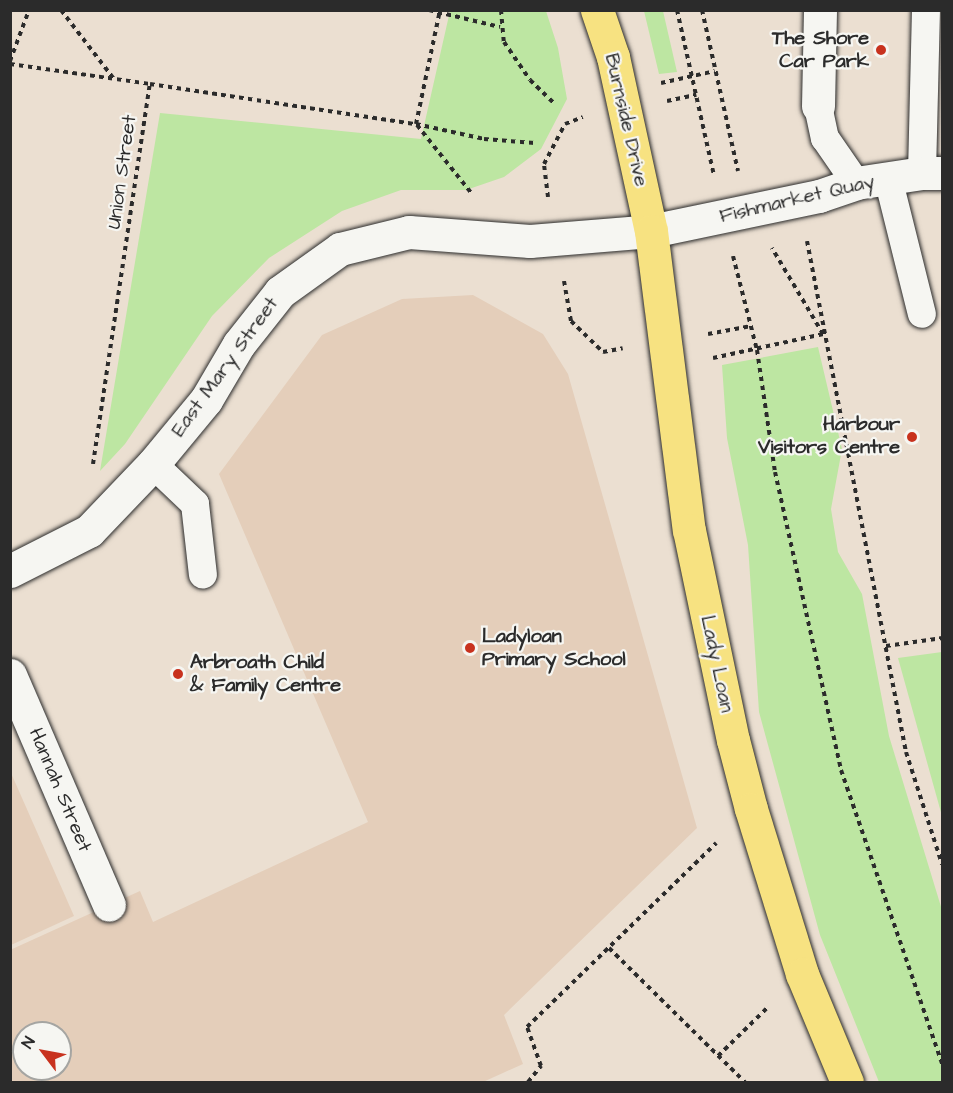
<!DOCTYPE html>
<html>
<head>
<meta charset="utf-8">
<style>
  body { margin:0 }
  #map { position:relative; width:953px; height:1093px; overflow:hidden; background:#ebdfd1; font-family:"Architects Daughter",sans-serif }
  div>[style] { position:absolute }
  [style*='--x'] { left:calc(var(--x)*1px); top:calc(var(--y)*1px); width:calc(var(--w)*1px); rotate:calc(var(--a)*1deg) }
  .built>* { inset:0; background:#e4ceba }
  .green>* { inset:0; background:#bde6a2 }
  .path>* { height:4px; margin-top:-2px; transform-origin:0; background:repeating-linear-gradient(90deg,#2b2b2b 0 4.5px,transparent 0 9px) }
  .roads { filter:drop-shadow(0 0 2px #2b2b2b) drop-shadow(0 0 2px #2b2b2b) }
  .lane>* { height:28px; margin:-14px; padding:0 14px; transform-origin:14px; border-radius:14px; background:#f6f6f2 }
  .street>* { height:33px; margin:-16.5px; padding:0 16.5px; transform-origin:16.5px; border-radius:16.5px; background:#f6f6f2 }
  .primary>* { height:33px; margin:-16.5px; padding:0 16.5px; transform-origin:16.5px; border-radius:16.5px; background:#f7e281 }
  .dots>* { width:16px; height:16px; translate:-50% -50%; box-sizing:border-box; border:3px solid #f6f6f2; border-radius:50% }
  span { translate:-50% -50%; white-space:nowrap; text-align:center; line-height:1.15; -webkit-text-stroke:4.5px #f6f6f2; paint-order:stroke }
  .poi-label { font-size:20px; color:#2b2b2b; font-weight:700 }
  .right { translate:-100% -50%; text-align:right }
  .left { translate:0 -50%; text-align:left }
  .street-label { font-size:20px; color:#2b2b2b }
  .frame { position:absolute; inset:0; border:12px solid #2b2b2b; pointer-events:none }
  .north { position:absolute; left:12px; top:1021px; width:60px; height:60px; box-sizing:border-box; background:#f6f6f2; border:2px solid #a5a5a2; border-radius:50%; rotate:302deg; font-size:16px; font-weight:700; line-height:24px; text-align:center; color:#2b2b2b }
  .north::after { content:''; display:block; margin:auto; width:21px; height:27px; background:#c8321e; clip-path:polygon(50% 0,100% 100%,50% 72%,0 100%) }
</style>
</head>
<body>
<div id="map">
  <div class="built">
    <div style="clip-path:polygon(evenodd,473px 295px,543px 334px,568px 374px,697px 828px,504px 1015px,523px 1064px,483px 1082px,11px 1082px,10px 950px,140px 891px,153px 922px,368px 822px,219px 474px,322px 335px,402px 299px,473px 295px,24px 1033px,60px 1033px,60px 1069px,24px 1069px,24px 1033px)"></div>
    <div style="clip-path:polygon(11px 773px,74px 916px,11px 945px,10px 945px)"></div>
  </div>
  <div class="green">
    <div style="clip-path:polygon(450px 11px,546px 11px,558px 48px,567px 99px,541px 149px,504px 177px,466px 190px,401px 190px,342px 211px,269px 258px,212px 316px,125px 444px,100px 471px,160px 113px,421px 139px)"></div>
    <div style="clip-path:polygon(644px 11px,663px 11px,677px 72px,659px 74px)"></div>
    <div style="clip-path:polygon(818px 347px,842px 449px,831px 509px,838px 552px,862px 594px,889px 736px,942px 910px,942px 1082px,879px 1082px,820px 935px,759px 712px,748px 545px,727px 438px,722px 365px)"></div>
    <div style="clip-path:polygon(942px 652px,942px 816px,898px 658px)"></div>
  </div>
  <div class="path">
    <div style="--x:61;--y:10;--w:87;--a:52.5"></div>
    <div style="--x:429;--y:10;--w:73;--a:13.5"></div>
    <div style="--x:501;--y:10;--w:32;--a:85"></div>
    <div style="--x:504;--y:42;--w:46;--a:55.6"></div>
    <div style="--x:530;--y:80;--w:32;--a:44"></div>
    <div style="--x:677;--y:10;--w:170;--a:77.4"></div>
    <div style="--x:702;--y:10;--w:165;--a:77.4"></div>
    <div style="--x:10;--y:61;--w:54;--a:-69.6"></div>
    <div style="--x:10;--y:64;--w:141;--a:8.1"></div>
    <div style="--x:661;--y:83;--w:55;--a:-12.5"></div>
    <div style="--x:667;--y:101;--w:30;--a:-12"></div>
    <div style="--x:416;--y:124;--w:116;--a:-78.1"></div>
    <div style="--x:417;--y:125;--w:88;--a:51.4"></div>
    <div style="--x:548;--y:197;--w:33;--a:-97"></div>
    <div style="--x:544;--y:164;--w:45;--a:-62.3"></div>
    <div style="--x:565;--y:124;--w:19;--a:-21"></div>
    <div style="--x:807;--y:241;--w:521;--a:79.04"></div>
    <div style="--x:906;--y:752;--w:118;--a:72.2"></div>
    <div style="--x:733;--y:256;--w:97;--a:75.7"></div>
    <div style="--x:757;--y:350;--w:123;--a:81.6"></div>
    <div style="--x:775;--y:472;--w:305;--a:77.5"></div>
    <div style="--x:841;--y:770;--w:311;--a:71"></div>
    <div style="--x:564;--y:281;--w:41;--a:80.1"></div>
    <div style="--x:571;--y:321;--w:45;--a:44.1"></div>
    <div style="--x:603;--y:352;--w:20;--a:-11"></div>
    <div style="--x:708;--y:334;--w:44;--a:-10.5"></div>
    <div style="--x:713;--y:358;--w:113;--a:-12.3"></div>
    <div style="--x:823;--y:334;--w:100;--a:-120.7"></div>
    <div style="--x:93;--y:464;--w:384;--a:-81.5"></div>
    <div style="--x:150;--y:84;--w:269;--a:8.6"></div>
    <div style="--x:416;--y:124;--w:70;--a:12.4"></div>
    <div style="--x:484;--y:139;--w:51;--a:4.5"></div>
    <div style="--x:886;--y:646;--w:57;--a:-8.1"></div>
    <div style="--x:609;--y:948;--w:191;--a:44.6"></div>
    <div style="--x:718;--y:1056;--w:71;--a:-44.4"></div>
    <div style="--x:528;--y:1082;--w:21;--a:-51"></div>
    <div style="--x:541;--y:1066;--w:41;--a:-109.7"></div>
    <div style="--x:527;--y:1027;--w:264;--a:-44.2"></div>
  </div>
  <div class="roads">
    <div class="lane">
      <div style="--x:818;--y:106;--w:33;--a:78"></div>
      <div style="--x:825;--y:138;--w:55;--a:55.4"></div>
      <div style="--x:922;--y:173;--w:163;--a:-88.6"></div>
      <div style="--x:888;--y:178;--w:140;--a:76"></div>
      <div style="--x:153;--y:464;--w:58;--a:43.6"></div>
      <div style="--x:195;--y:504;--w:71;--a:83.6"></div>
    </div>
    <div class="street">
      <div style="--x:818;--y:106;--w:96;--a:-88.8"></div>
      <div style="--x:10;--y:571;--w:89;--a:-26.9"></div>
      <div style="--x:89;--y:531;--w:93;--a:-46.3"></div>
      <div style="--x:153;--y:464;--w:83;--a:-50.4"></div>
      <div style="--x:206;--y:400;--w:65;--a:-59.5"></div>
      <div style="--x:239;--y:344;--w:66;--a:-51.7"></div>
      <div style="--x:280;--y:292;--w:74;--a:-35.6"></div>
      <div style="--x:340;--y:249;--w:71;--a:-13.8"></div>
      <div style="--x:409;--y:232;--w:121;--a:4.3"></div>
      <div style="--x:530;--y:241;--w:121;--a:-4.7"></div>
      <div style="--x:651;--y:231;--w:172;--a:-11.8"></div>
      <div style="--x:819;--y:196;--w:39;--a:-19"></div>
      <div style="--x:856;--y:183;--w:67;--a:-8.6"></div>
      <div style="--x:922;--y:173;--w:20;--a:0"></div>
      <div style="--x:10;--y:675;--w:250;--a:66.7"></div>
    </div>
    <div class="primary">
      <div style="--x:597;--y:10;--w:50;--a:71.2"></div>
      <div style="--x:613;--y:57;--w:178;--a:77.7"></div>
      <div style="--x:651;--y:231;--w:301;--a:82.8"></div>
      <div style="--x:689;--y:530;--w:215;--a:78.2"></div>
      <div style="--x:733;--y:740;--w:71;--a:75.4"></div>
      <div style="--x:751;--y:809;--w:173;--a:72.8"></div>
      <div style="--x:802;--y:974;--w:117;--a:67.4"></div>
    </div>
  </div>
  <div class="dots">
    <div style="left:881px;top:50px;background:#c8321e"></div>
    <div style="left:912px;top:437px;background:#c8321e"></div>
    <div style="left:470px;top:648px;background:#c8321e"></div>
    <div style="left:178px;top:674px;background:#c8321e"></div>
  </div>
  <div class="poi-label">
    <span class="right" style="left:869px;top:50px">The Shore<br>Car Park</span>
    <span class="right" style="left:900px;top:436px">Harbour<br>Visitors Centre</span>
    <span class="left" style="left:482px;top:648px">Ladyloan<br>Primary School</span>
    <span class="left" style="left:190px;top:674px">Arbroath Child<br>&amp; Family Centre</span>
  </div>
  <div class="street-label">
    <span style="left:626px;top:120px;rotate:77deg">Burnside Drive</span>
    <span style="left:122px;top:172px;rotate:-82deg">Union Street</span>
    <span style="left:797px;top:199px;rotate:-13deg">Fishmarket Quay</span>
    <span style="left:225px;top:367px;rotate:-54deg">East Mary Street</span>
    <span style="left:717px;top:664px;rotate:78deg">Lady Loan</span>
    <span style="left:60px;top:790px;rotate:67deg">Hannah Street</span>
  </div>
  <div class="frame"></div>
  <div class="north">N</div>
</div>
</body>
</html>
